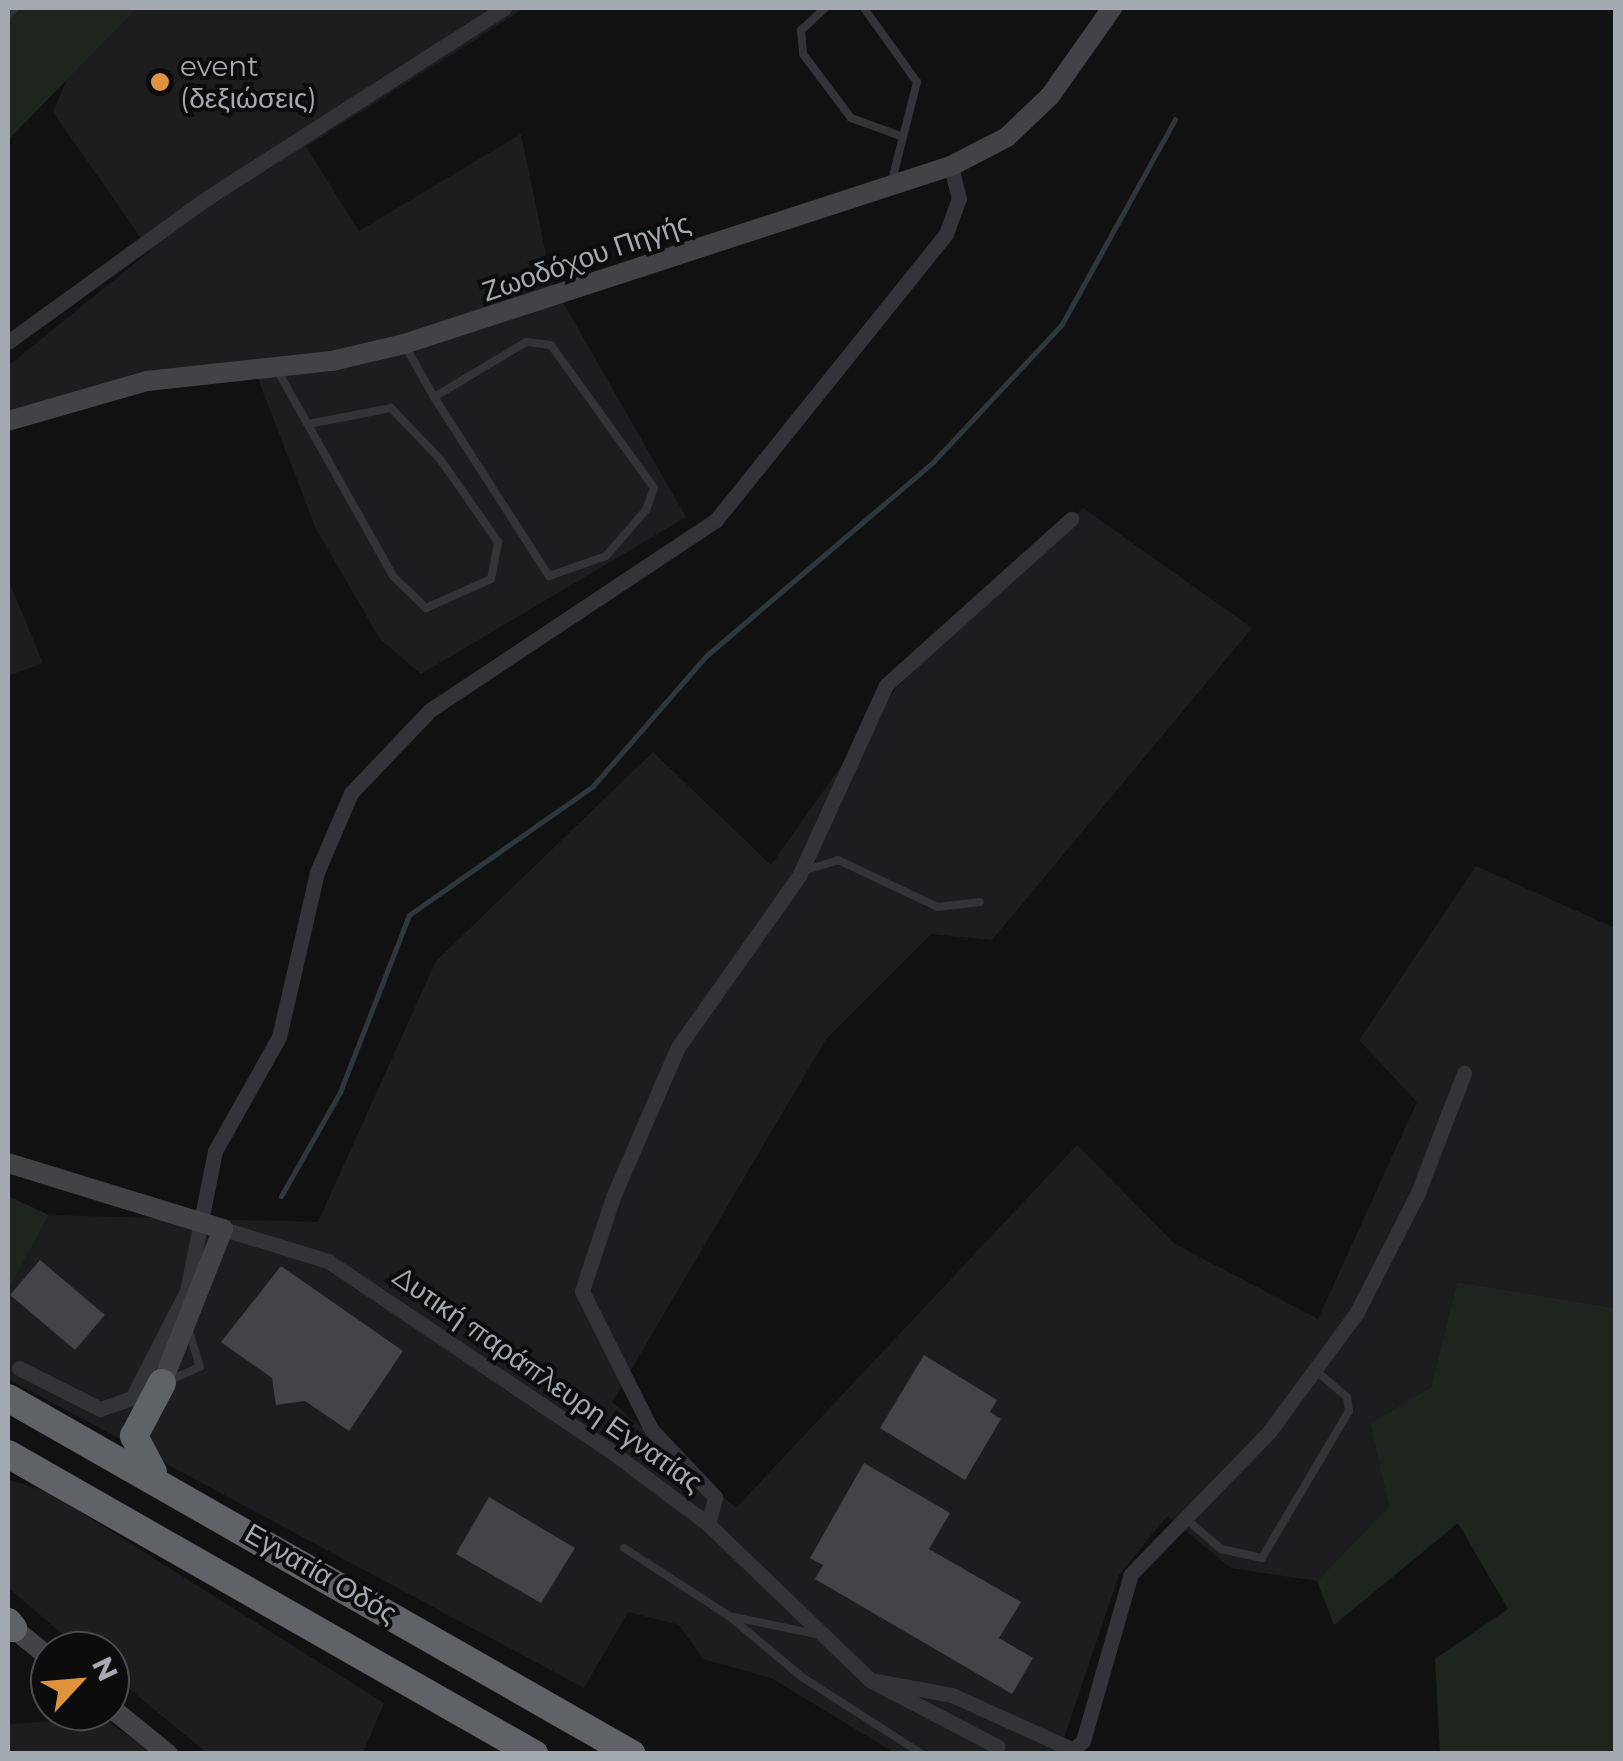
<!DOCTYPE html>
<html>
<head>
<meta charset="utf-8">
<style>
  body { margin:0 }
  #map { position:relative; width:1623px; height:1761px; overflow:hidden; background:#111112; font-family:Montserrat,sans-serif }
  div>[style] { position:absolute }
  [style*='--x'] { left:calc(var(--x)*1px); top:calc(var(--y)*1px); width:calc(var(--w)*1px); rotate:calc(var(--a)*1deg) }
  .built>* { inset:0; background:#1d1d1f }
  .green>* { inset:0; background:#1e251e }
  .stream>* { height:5px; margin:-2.5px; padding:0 2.5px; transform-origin:2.5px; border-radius:2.5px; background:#2e373b }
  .building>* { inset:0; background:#434448 }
  .lane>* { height:8px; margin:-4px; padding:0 4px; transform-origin:4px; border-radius:4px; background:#323437 }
  .street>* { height:15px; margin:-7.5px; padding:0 7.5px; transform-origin:7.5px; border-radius:7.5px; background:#323437 }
  .secondary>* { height:20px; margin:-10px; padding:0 10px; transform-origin:10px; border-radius:10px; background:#414347 }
  .highway>* { height:28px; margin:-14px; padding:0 14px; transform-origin:14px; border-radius:14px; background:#5f6267 }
  .dots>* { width:28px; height:28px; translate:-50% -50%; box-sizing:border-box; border:5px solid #0c0c0d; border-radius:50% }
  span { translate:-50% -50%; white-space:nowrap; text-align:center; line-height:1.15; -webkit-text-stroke:8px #0c0c0d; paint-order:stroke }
  .poi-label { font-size:28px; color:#a4aab2 }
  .left { translate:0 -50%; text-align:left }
  .street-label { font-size:28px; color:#a4aab2 }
  .frame { position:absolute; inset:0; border:10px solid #a4aab2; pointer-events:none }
  .north { position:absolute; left:30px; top:1631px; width:100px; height:100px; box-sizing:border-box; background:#0c0c0d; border:2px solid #494b4f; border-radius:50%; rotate:64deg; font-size:28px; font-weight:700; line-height:40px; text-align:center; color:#a4aab2 }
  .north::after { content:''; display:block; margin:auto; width:35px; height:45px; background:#de943d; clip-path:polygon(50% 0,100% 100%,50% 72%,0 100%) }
</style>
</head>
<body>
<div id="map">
  <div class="built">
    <div style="clip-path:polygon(137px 8px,525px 8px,306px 147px,359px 231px,521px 134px,552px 283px,686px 517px,421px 674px,380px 639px,316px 529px,255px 371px,147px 381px,8px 418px,8px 366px,150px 251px,53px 112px,71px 70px)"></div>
    <div style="clip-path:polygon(1083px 508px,1252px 628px,992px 940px,931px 934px,826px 1039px,612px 1402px,736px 1508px,1077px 1145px,1175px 1244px,1318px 1319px,1417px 1102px,1359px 1040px,1476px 866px,1615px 928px,1615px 1308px,1457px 1282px,1431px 1387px,1370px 1423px,1389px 1506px,1317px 1581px,1231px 1568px,1167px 1516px,1119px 1575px,1059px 1753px,895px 1753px,771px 1678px,703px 1659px,679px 1625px,628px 1612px,584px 1688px,8px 1379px,8px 1291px,49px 1215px,318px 1222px,436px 961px,653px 752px,771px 865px,897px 687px)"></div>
    <div style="clip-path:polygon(8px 579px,43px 663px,8px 676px)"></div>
    <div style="clip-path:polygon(8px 1480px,47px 1491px,384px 1703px,363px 1753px,207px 1753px,110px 1673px,110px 1651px,83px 1651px,8px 1588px)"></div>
    <div style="clip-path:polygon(69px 1711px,92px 1711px,154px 1753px,8px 1753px,8px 1724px,67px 1720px)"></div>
  </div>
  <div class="green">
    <div style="clip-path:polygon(8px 8px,137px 8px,8px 140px)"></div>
    <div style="clip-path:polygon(8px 1196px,49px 1215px,8px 1291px)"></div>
    <div style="clip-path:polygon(1457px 1282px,1615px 1308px,1615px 1753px,1440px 1753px,1435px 1659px,1508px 1609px,1458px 1523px,1334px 1625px,1317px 1581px,1389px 1506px,1370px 1423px,1431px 1387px)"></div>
  </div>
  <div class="stream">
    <div style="--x:8;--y:15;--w:11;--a:-41"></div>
    <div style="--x:281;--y:1196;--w:120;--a:-60.4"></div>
    <div style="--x:340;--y:1092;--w:190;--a:-68.7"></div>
    <div style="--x:409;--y:915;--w:225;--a:-35"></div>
    <div style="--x:593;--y:786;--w:172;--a:-49"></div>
    <div style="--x:706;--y:656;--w:299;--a:-40.5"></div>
    <div style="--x:933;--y:462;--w:189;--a:-46.9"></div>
    <div style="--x:1062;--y:324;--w:234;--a:-61.1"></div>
  </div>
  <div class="building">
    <div style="clip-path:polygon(40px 1260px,105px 1315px,75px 1350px,10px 1295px)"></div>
    <div style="clip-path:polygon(281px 1266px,403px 1351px,349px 1431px,305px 1401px,276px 1405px,272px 1378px,221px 1342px)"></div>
    <div style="clip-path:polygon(924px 1355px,997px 1400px,990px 1412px,1001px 1419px,965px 1480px,880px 1428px)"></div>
    <div style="clip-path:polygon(864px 1463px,950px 1513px,929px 1549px,1021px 1602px,999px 1638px,1033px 1658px,1012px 1694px,815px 1579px,823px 1565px,810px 1558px)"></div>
    <div style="clip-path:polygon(489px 1497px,575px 1548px,541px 1603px,456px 1554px)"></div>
  </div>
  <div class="lane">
    <div style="--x:825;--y:8;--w:33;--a:137"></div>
    <div style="--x:801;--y:30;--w:24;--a:85"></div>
    <div style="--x:803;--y:54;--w:80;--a:53.1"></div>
    <div style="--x:851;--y:118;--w:50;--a:19.9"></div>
    <div style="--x:864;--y:8;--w:91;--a:54.4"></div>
    <div style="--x:917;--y:82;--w:105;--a:104.3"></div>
    <div style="--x:404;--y:344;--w:61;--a:60.5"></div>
    <div style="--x:434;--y:397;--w:213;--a:57.3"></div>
    <div style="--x:549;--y:576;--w:60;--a:-19.3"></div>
    <div style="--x:606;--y:556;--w:61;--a:-49"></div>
    <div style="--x:646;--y:510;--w:23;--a:-70"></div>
    <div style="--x:654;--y:488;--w:176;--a:-125.8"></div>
    <div style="--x:551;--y:345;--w:25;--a:-173"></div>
    <div style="--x:526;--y:342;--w:107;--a:149.1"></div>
    <div style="--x:276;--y:368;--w:239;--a:60.6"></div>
    <div style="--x:393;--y:576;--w:46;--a:44.1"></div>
    <div style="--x:426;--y:608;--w:71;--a:-24"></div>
    <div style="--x:491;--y:579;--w:38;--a:-79"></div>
    <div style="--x:498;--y:542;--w:101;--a:-124.9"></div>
    <div style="--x:440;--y:459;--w:71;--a:-133.9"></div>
    <div style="--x:391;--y:408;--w:84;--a:169"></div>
    <div style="--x:806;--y:870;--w:34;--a:-17"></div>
    <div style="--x:838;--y:860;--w:110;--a:25.2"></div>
    <div style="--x:938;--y:907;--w:42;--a:-6.8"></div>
    <div style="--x:166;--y:1382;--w:37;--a:-24"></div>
    <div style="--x:200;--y:1367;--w:41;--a:-107.1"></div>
    <div style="--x:1185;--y:1518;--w:48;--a:40.7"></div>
    <div style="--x:1221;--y:1549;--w:42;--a:12.4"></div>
    <div style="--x:1262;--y:1558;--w:171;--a:-59.4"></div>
    <div style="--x:1349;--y:1411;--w:14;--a:-98"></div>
    <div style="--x:1347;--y:1397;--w:40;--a:-140"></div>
    <div style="--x:624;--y:1548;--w:125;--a:32.9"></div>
    <div style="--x:729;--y:1616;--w:89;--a:11.7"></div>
    <div style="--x:729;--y:1616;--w:95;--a:39.9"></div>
    <div style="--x:802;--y:1677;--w:143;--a:32.7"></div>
  </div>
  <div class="street">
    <div style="--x:8;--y:342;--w:246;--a:-35.9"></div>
    <div style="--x:207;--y:198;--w:353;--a:-32.6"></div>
    <div style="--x:223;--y:1229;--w:110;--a:16.9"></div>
    <div style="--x:328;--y:1261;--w:342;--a:33.9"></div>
    <div style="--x:612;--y:1452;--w:120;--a:36.9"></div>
    <div style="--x:708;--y:1524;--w:225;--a:43.9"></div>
    <div style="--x:870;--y:1680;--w:144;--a:27.6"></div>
    <div style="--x:19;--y:1368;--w:91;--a:26.8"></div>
    <div style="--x:100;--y:1409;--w:34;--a:-19"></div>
    <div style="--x:132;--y:1398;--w:120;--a:-62.8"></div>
    <div style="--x:187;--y:1291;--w:143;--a:-78.7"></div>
    <div style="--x:215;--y:1151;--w:131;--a:-60.7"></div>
    <div style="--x:279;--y:1037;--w:169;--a:-77"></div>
    <div style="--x:317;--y:872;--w:86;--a:-66.7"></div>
    <div style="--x:351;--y:793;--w:115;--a:-46.4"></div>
    <div style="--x:430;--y:710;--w:343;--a:-33.6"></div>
    <div style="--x:716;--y:520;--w:367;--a:-51.2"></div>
    <div style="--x:946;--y:234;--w:37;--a:-70"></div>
    <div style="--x:959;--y:199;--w:34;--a:-104"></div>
    <div style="--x:708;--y:1524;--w:28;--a:-75"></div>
    <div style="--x:715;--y:1497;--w:93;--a:-133.3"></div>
    <div style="--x:651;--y:1429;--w:154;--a:-116.6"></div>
    <div style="--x:582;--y:1291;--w:99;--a:-71.7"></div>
    <div style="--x:613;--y:1197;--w:163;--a:-66.6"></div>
    <div style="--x:678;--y:1047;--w:209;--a:-54.7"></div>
    <div style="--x:799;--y:876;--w:210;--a:-65.5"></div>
    <div style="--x:886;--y:685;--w:249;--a:-41.9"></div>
    <div style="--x:870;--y:1680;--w:83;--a:10.4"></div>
    <div style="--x:952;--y:1695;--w:133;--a:24.4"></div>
    <div style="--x:1073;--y:1750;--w:13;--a:-42"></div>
    <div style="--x:1083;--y:1741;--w:174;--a:-74"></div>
    <div style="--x:1131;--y:1574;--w:198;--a:-45.8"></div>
    <div style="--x:1269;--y:1432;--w:149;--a:-53.7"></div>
    <div style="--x:1357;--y:1312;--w:131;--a:-62.9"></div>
    <div style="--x:1417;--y:1195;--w:131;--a:-68.9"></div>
  </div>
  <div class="secondary">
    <div style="--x:8;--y:421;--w:145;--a:-16.1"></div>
    <div style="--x:147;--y:381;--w:186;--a:-6.2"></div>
    <div style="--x:332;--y:361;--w:74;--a:-13.3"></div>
    <div style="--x:404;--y:344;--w:575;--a:-18.03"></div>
    <div style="--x:951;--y:166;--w:63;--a:-27.4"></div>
    <div style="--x:1007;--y:137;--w:59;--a:-43.6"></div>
    <div style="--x:1050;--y:96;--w:108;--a:-54.8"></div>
    <div style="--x:8;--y:1163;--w:225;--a:17.1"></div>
    <div style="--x:223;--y:1229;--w:166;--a:111.6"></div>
    <div style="--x:8;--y:1624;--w:54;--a:39"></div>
    <div style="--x:110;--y:1707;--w:75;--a:39"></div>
  </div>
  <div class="highway">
    <div style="--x:8;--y:1398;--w:718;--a:29.71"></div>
    <div style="--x:8;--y:1454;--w:606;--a:29.7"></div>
    <div style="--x:153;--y:1472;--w:41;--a:-117.8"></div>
    <div style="--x:134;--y:1436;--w:60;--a:-62.2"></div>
    <div style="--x:8;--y:1622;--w:8;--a:50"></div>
  </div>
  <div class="dots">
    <div style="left:160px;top:82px;background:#de943d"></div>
  </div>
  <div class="poi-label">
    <span class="left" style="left:180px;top:82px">event<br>(δεξιώσεις)</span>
  </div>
  <div class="street-label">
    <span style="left:586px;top:257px;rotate:-19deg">Ζωοδόχου Πηγής</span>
    <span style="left:548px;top:1379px;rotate:35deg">Δυτική παράπλευρη Εγνατίας</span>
    <span style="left:321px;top:1573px;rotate:30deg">Εγνατία Οδός</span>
  </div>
  <div class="frame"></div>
  <div class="north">N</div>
</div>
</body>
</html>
